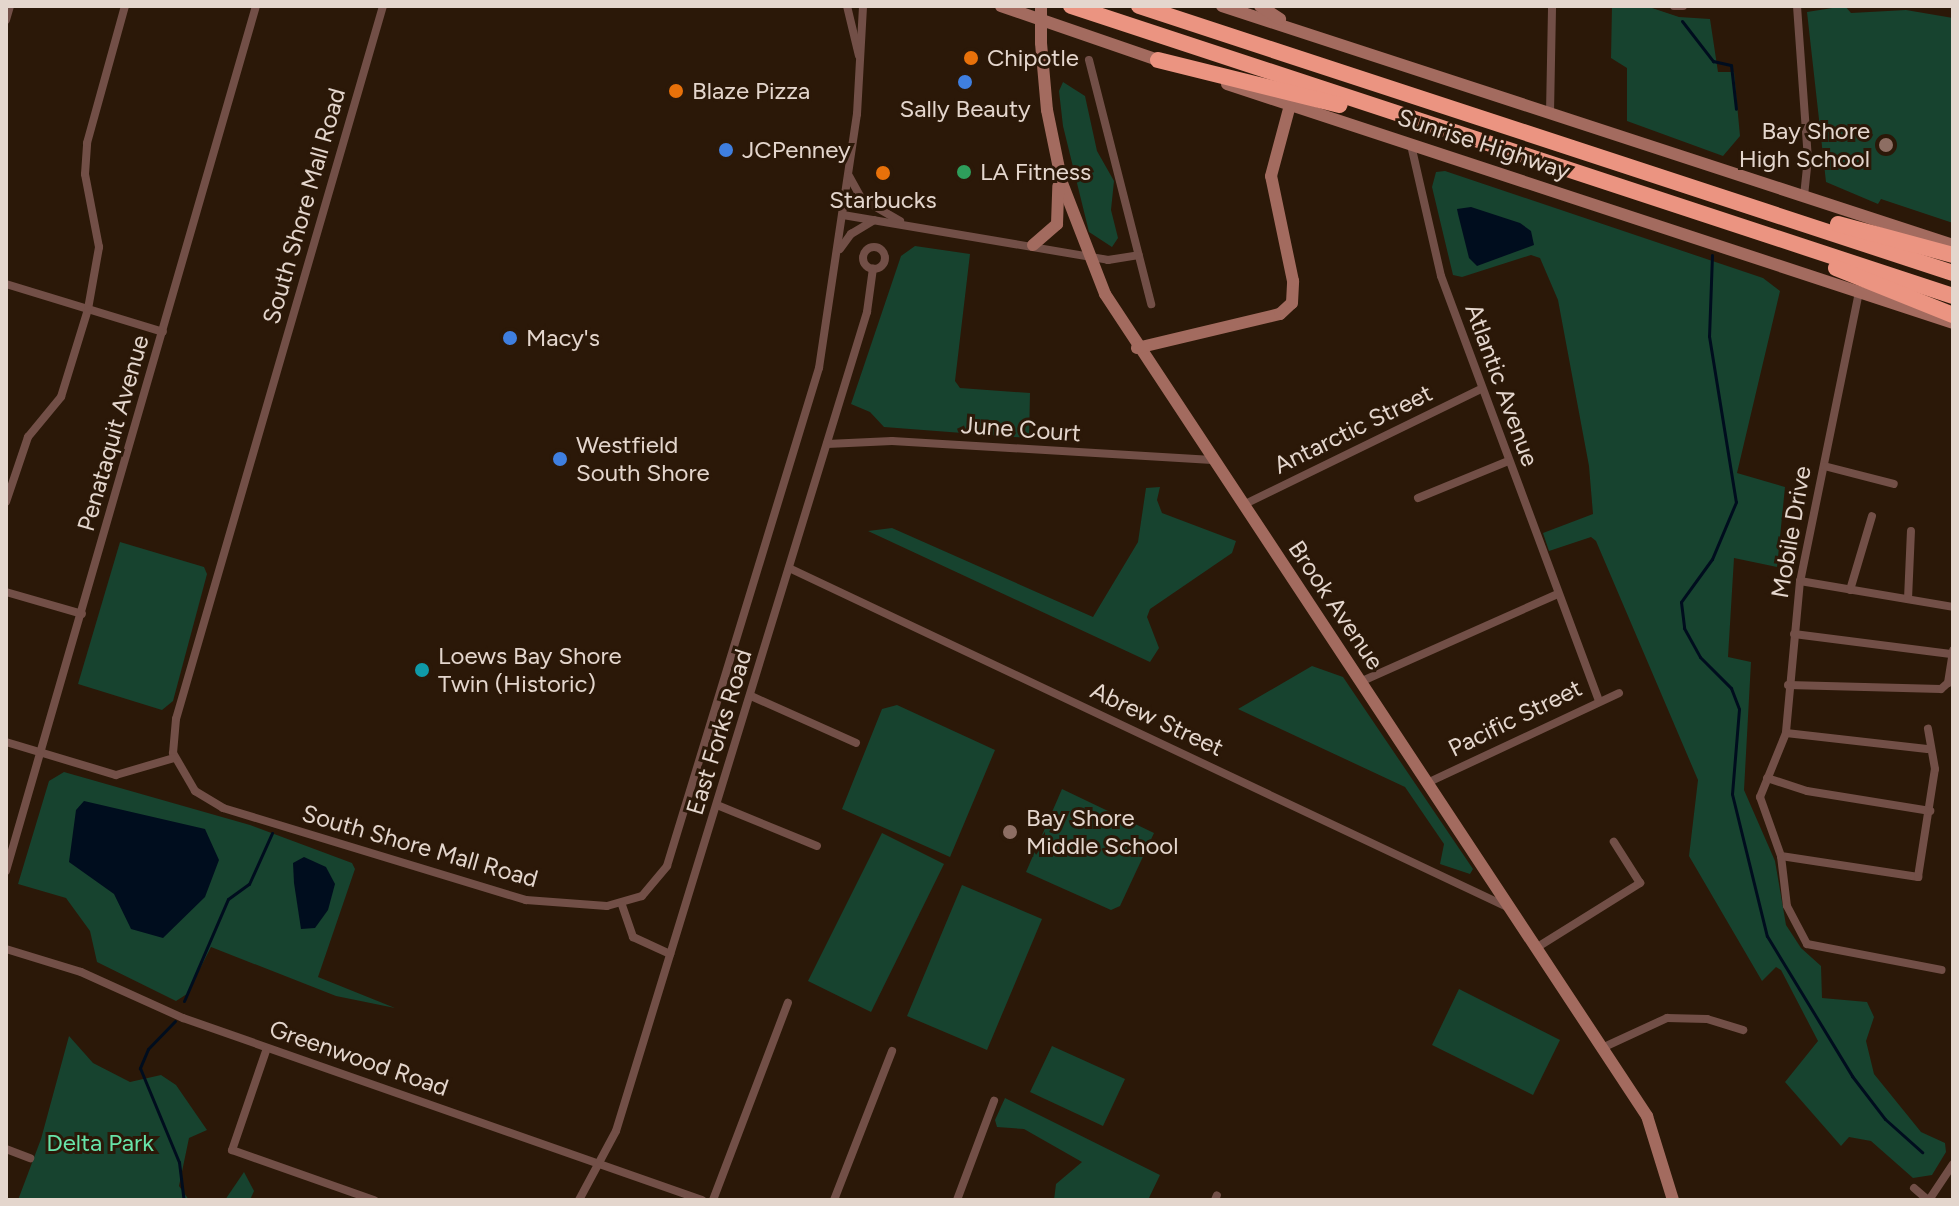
<!DOCTYPE html>
<html>
<head>
<meta charset="utf-8">
<style>
  body { margin:0 }
  #map { position:relative; width:1959px; height:1206px; overflow:hidden; background:#2b1808; font-family:Figtree,sans-serif }
  div>[style] { position:absolute }
  [style*='--x'] { left:calc(var(--x)*1px); top:calc(var(--y)*1px); width:calc(var(--w)*1px); rotate:calc(var(--a)*1deg) }
  .green>* { inset:0; background:#17432f }
  .water>* { inset:0; background:#000d1e }
  .stream>* { height:3px; margin:-1.5px; padding:0 1.5px; transform-origin:1.5px; border-radius:1.5px; background:#000d1e }
  .street>* { height:8px; margin:-4px; padding:0 4px; transform-origin:4px; border-radius:4px; background:#724f47 }
  .street>.ring { margin:-4px; padding:0; box-sizing:content-box; background:none; border:8px solid #724f47; border-radius:50% }
  .secondary>* { height:12px; margin:-6px; padding:0 6px; transform-origin:6px; border-radius:6px; background:#a36b5f }
  .highway>* { height:16px; margin:-8px; padding:0 8px; transform-origin:8px; border-radius:8px; background:#eb9481 }
  .secondary-bridge>* { height:12px; margin:-6px; padding:0 6px; transform-origin:6px; border-radius:6px; background:#a36b5f }
  .dots>* { width:22px; height:22px; translate:-50% -50%; box-sizing:border-box; border:4px solid #2b1808; border-radius:50% }
  span { translate:-50% -50%; white-space:nowrap; text-align:center; line-height:1.15; -webkit-text-stroke:6px #2b1808; paint-order:stroke }
  .poi-label { font-size:24px; color:#e4d6cd }
  .left { translate:0 -50%; text-align:left }
  .right { translate:-100% -50%; text-align:right }
  .street-label { font-size:24px; color:#e4d6cd }
  .park-label { font-size:24px; color:#67e3a9 }
  .frame { position:absolute; inset:0; border:8px solid #e4d6cd; pointer-events:none }
</style>
</head>
<body>
<div id="map">
  <div class="green">
    <div style="clip-path:polygon(1612px 6px,1646px 6px,1679px 17px,1710px 19px,1718px 72px,1734px 72px,1740px 136px,1723px 156px,1627px 121px,1627px 68px,1611px 58px)"></div>
    <div style="clip-path:polygon(1845px 6px,1851px 13px,1906px 10px,1953px 18px,1953px 223px,1881px 199px,1878px 204px,1826px 182px,1807px 12px)"></div>
    <div style="clip-path:polygon(1063px 82px,1085px 96px,1097px 151px,1114px 181px,1111px 210px,1118px 238px,1112px 247px,1089px 232px,1063px 126px,1059px 91px)"></div>
    <div style="clip-path:polygon(1445px 171px,1763px 278px,1780px 291px,1737px 473px,1785px 487px,1777px 567px,1734px 558px,1728px 657px,1751px 662px,1744px 790px,1775px 861px,1786px 925px,1801px 948px,1821px 966px,1822px 998px,1867px 1002px,1874px 1017px,1866px 1041px,1874px 1074px,1921px 1132px,1945px 1143px,1946px 1152px,1932px 1175px,1913px 1178px,1871px 1141px,1849px 1137px,1841px 1146px,1785px 1082px,1818px 1041px,1781px 970px,1776px 967px,1762px 981px,1689px 856px,1698px 780px,1596px 541px,1591px 537px,1549px 551px,1543px 533px,1593px 514px,1589px 466px,1558px 300px,1540px 258px,1531px 255px,1462px 277px,1453px 275px,1432px 187px,1436px 172px)"></div>
    <div style="clip-path:polygon(915px 246px,970px 254px,955px 381px,960px 388px,1030px 393px,1029px 438px,884px 427px,870px 412px,851px 404px,901px 256px)"></div>
    <div style="clip-path:polygon(1160px 487px,1157px 500px,1162px 513px,1236px 541px,1232px 553px,1150px 609px,1147px 617px,1159px 648px,1150px 662px,868px 531px,892px 528px,1093px 617px,1138px 542px,1146px 488px)"></div>
    <div style="clip-path:polygon(120px 542px,204px 567px,207px 574px,173px 701px,162px 710px,78px 684px)"></div>
    <div style="clip-path:polygon(1312px 666px,1343px 677px,1473px 869px,1470px 874px,1440px 864px,1444px 844px,1405px 787px,1238px 709px)"></div>
    <div style="clip-path:polygon(897px 705px,995px 750px,950px 857px,842px 809px,882px 709px)"></div>
    <div style="clip-path:polygon(64px 772px,250px 825px,352px 863px,355px 869px,318px 977px,395px 1008px,336px 996px,211px 947px,187px 994px,176px 1001px,97px 962px,90px 931px,66px 898px,18px 884px,49px 781px)"></div>
    <div style="clip-path:polygon(1062px 789px,1154px 833px,1120px 906px,1111px 910px,1026px 872px)"></div>
    <div style="clip-path:polygon(882px 833px,944px 864px,871px 1012px,808px 981px)"></div>
    <div style="clip-path:polygon(962px 885px,1042px 919px,987px 1050px,907px 1016px)"></div>
    <div style="clip-path:polygon(1459px 989px,1560px 1040px,1533px 1095px,1432px 1045px)"></div>
    <div style="clip-path:polygon(69px 1036px,93px 1063px,130px 1082px,161px 1075px,176px 1085px,207px 1130px,189px 1138px,179px 1186px,189px 1200px,18px 1200px,41px 1139px)"></div>
    <div style="clip-path:polygon(1052px 1046px,1125px 1079px,1103px 1126px,1030px 1092px)"></div>
    <div style="clip-path:polygon(1005px 1098px,1160px 1175px,1148px 1200px,1054px 1200px,1056px 1184px,1082px 1162px,1024px 1129px,997px 1127px,995px 1120px)"></div>
    <div style="clip-path:polygon(244px 1172px,254px 1191px,250px 1200px,225px 1200px)"></div>
  </div>
  <div class="water">
    <div style="clip-path:polygon(1471px 207px,1520px 223px,1531px 231px,1534px 245px,1477px 266px,1469px 258px,1458px 214px,1457px 209px)"></div>
    <div style="clip-path:polygon(84px 801px,205px 829px,219px 860px,205px 897px,163px 938px,131px 929px,114px 894px,69px 862px,76px 810px)"></div>
    <div style="clip-path:polygon(304px 857px,326px 867px,335px 884px,328px 910px,315px 928px,301px 929px,294px 883px,293px 863px)"></div>
  </div>
  <div class="stream">
    <div style="--x:1682;--y:21;--w:51;--a:52.2"></div>
    <div style="--x:1713;--y:61;--w:18;--a:13"></div>
    <div style="--x:1731;--y:65;--w:44;--a:83.5"></div>
    <div style="--x:1712;--y:255;--w:81;--a:92.1"></div>
    <div style="--x:1709;--y:336;--w:168;--a:80.8"></div>
    <div style="--x:1736;--y:502;--w:62;--a:112.8"></div>
    <div style="--x:1712;--y:559;--w:53;--a:125.8"></div>
    <div style="--x:1681;--y:602;--w:26;--a:83"></div>
    <div style="--x:1684;--y:628;--w:33;--a:61"></div>
    <div style="--x:1700;--y:657;--w:44;--a:45"></div>
    <div style="--x:1731;--y:688;--w:22;--a:69"></div>
    <div style="--x:1739;--y:709;--w:85;--a:94.7"></div>
    <div style="--x:1732;--y:794;--w:146;--a:76.2"></div>
    <div style="--x:1767;--y:936;--w:164;--a:58.7"></div>
    <div style="--x:1852;--y:1076;--w:54;--a:52.5"></div>
    <div style="--x:1885;--y:1119;--w:50;--a:41.7"></div>
    <div style="--x:184;--y:1001;--w:111;--a:-66.7"></div>
    <div style="--x:228;--y:899;--w:26;--a:-36"></div>
    <div style="--x:249;--y:884;--w:56;--a:-65.7"></div>
    <div style="--x:175;--y:1021;--w:39;--a:134"></div>
    <div style="--x:148;--y:1049;--w:21;--a:113"></div>
    <div style="--x:140;--y:1068;--w:102;--a:67.5"></div>
    <div style="--x:179;--y:1162;--w:38;--a:83"></div>
  </div>
  <div class="street">
    <div style="--x:383;--y:6;--w:742;--a:106.19"></div>
    <div style="--x:176;--y:719;--w:34;--a:95"></div>
    <div style="--x:173;--y:753;--w:44;--a:59.9"></div>
    <div style="--x:195;--y:791;--w:33;--a:31"></div>
    <div style="--x:223;--y:808;--w:317;--a:16.9"></div>
    <div style="--x:526;--y:900;--w:81;--a:4.2"></div>
    <div style="--x:607;--y:906;--w:36;--a:-16"></div>
    <div style="--x:642;--y:896;--w:39;--a:-50"></div>
    <div style="--x:667;--y:866;--w:521;--a:-73.03"></div>
    <div style="--x:819;--y:368;--w:257;--a:-81.5"></div>
    <div style="--x:857;--y:114;--w:108;--a:-86.8"></div>
    <div style="--x:847;--y:6;--w:51;--a:76.5"></div>
    <div style="--x:1674;--y:6;--w:9;--a:0"></div>
    <div style="--x:1797;--y:6;--w:152;--a:85.9"></div>
    <div style="--x:1808;--y:158;--w:38;--a:96"></div>
    <div style="--x:6;--y:20;--w:15;--a:-74"></div>
    <div style="--x:1089;--y:60;--w:252;--a:75.7"></div>
    <div style="--x:1550;--y:113;--w:107;--a:-88.9"></div>
    <div style="--x:1411;--y:145;--w:134;--a:77.1"></div>
    <div style="--x:1441;--y:276;--w:453;--a:69.6"></div>
    <div style="--x:849;--y:176;--w:26;--a:61"></div>
    <div style="--x:862;--y:199;--w:44;--a:30.1"></div>
    <div style="--x:843;--y:215;--w:269;--a:9.6"></div>
    <div style="--x:1108;--y:260;--w:31;--a:-9"></div>
    <div class="ring" style="left:863px;top:247px;width:14px;height:14px"></div>
    <div style="--x:840;--y:249;--w:19;--a:-54"></div>
    <div style="--x:851;--y:234;--w:27;--a:-31"></div>
    <div style="--x:6;--y:284;--w:164;--a:17"></div>
    <div style="--x:1859;--y:292;--w:295;--a:101.5"></div>
    <div style="--x:1800;--y:581;--w:153;--a:95.3"></div>
    <div style="--x:1786;--y:733;--w:69;--a:112.1"></div>
    <div style="--x:1760;--y:797;--w:63;--a:70.4"></div>
    <div style="--x:1781;--y:856;--w:139;--a:8.7"></div>
    <div style="--x:1918;--y:877;--w:109;--a:-81.1"></div>
    <div style="--x:1935;--y:769;--w:41;--a:-99.9"></div>
    <div style="--x:827;--y:444;--w:65;--a:-2.6"></div>
    <div style="--x:892;--y:441;--w:321;--a:3.4"></div>
    <div style="--x:1824;--y:466;--w:72;--a:14.4"></div>
    <div style="--x:1418;--y:498;--w:97;--a:-22.3"></div>
    <div style="--x:6;--y:502;--w:69;--a:-71.3"></div>
    <div style="--x:28;--y:437;--w:52;--a:-50.5"></div>
    <div style="--x:61;--y:397;--w:92;--a:-72.9"></div>
    <div style="--x:88;--y:309;--w:63;--a:-79.9"></div>
    <div style="--x:99;--y:247;--w:74;--a:-100.9"></div>
    <div style="--x:85;--y:174;--w:31;--a:-86"></div>
    <div style="--x:87;--y:143;--w:142;--a:-74.5"></div>
    <div style="--x:1243;--y:505;--w:265;--a:-26"></div>
    <div style="--x:789;--y:568;--w:794;--a:25.27"></div>
    <div style="--x:1800;--y:581;--w:155;--a:9.6"></div>
    <div style="--x:1850;--y:590;--w:77;--a:-73.4"></div>
    <div style="--x:6;--y:592;--w:79;--a:16.1"></div>
    <div style="--x:1908;--y:599;--w:68;--a:-87.5"></div>
    <div style="--x:1794;--y:634;--w:158;--a:7.3"></div>
    <div style="--x:1360;--y:682;--w:217;--a:-24"></div>
    <div style="--x:1788;--y:685;--w:153;--a:1.5"></div>
    <div style="--x:1941;--y:689;--w:9;--a:-41"></div>
    <div style="--x:1948;--y:683;--w:33;--a:-81"></div>
    <div style="--x:751;--y:696;--w:115;--a:24.1"></div>
    <div style="--x:1786;--y:733;--w:142;--a:6.5"></div>
    <div style="--x:6;--y:742;--w:115;--a:16.7"></div>
    <div style="--x:116;--y:775;--w:60;--a:-16.3"></div>
    <div style="--x:1767;--y:778;--w:42;--a:18"></div>
    <div style="--x:1807;--y:791;--w:125;--a:9.2"></div>
    <div style="--x:1427;--y:783;--w:212;--a:-25.1"></div>
    <div style="--x:717;--y:805;--w:108;--a:22.3"></div>
    <div style="--x:1781;--y:856;--w:50;--a:83.2"></div>
    <div style="--x:1787;--y:906;--w:43;--a:62.2"></div>
    <div style="--x:1807;--y:944;--w:137;--a:10.9"></div>
    <div style="--x:6;--y:871;--w:900;--a:-73.88"></div>
    <div style="--x:622;--y:905;--w:34;--a:71"></div>
    <div style="--x:633;--y:937;--w:41;--a:24.7"></div>
    <div style="--x:1536;--y:948;--w:123;--a:-32"></div>
    <div style="--x:1640;--y:883;--w:49;--a:-122.4"></div>
    <div style="--x:6;--y:949;--w:78;--a:17"></div>
    <div style="--x:81;--y:972;--w:112;--a:24.3"></div>
    <div style="--x:183;--y:1018;--w:550;--a:19.32"></div>
    <div style="--x:267;--y:1048;--w:108;--a:108.9"></div>
    <div style="--x:232;--y:1150;--w:151;--a:19.4"></div>
    <div style="--x:1602;--y:1048;--w:72;--a:-24.8"></div>
    <div style="--x:1667;--y:1018;--w:40;--a:1.4"></div>
    <div style="--x:1707;--y:1019;--w:38;--a:17"></div>
    <div style="--x:6;--y:1149;--w:26;--a:21"></div>
    <div style="--x:1914;--y:1188;--w:18;--a:41"></div>
    <div style="--x:579;--y:1200;--w:78;--a:-61.8"></div>
    <div style="--x:616;--y:1131;--w:857;--a:-72.96"></div>
    <div style="--x:867;--y:312;--w:44;--a:-82.2"></div>
    <div style="--x:713;--y:1200;--w:211;--a:-69.2"></div>
    <div style="--x:834;--y:1200;--w:160;--a:-68.7"></div>
    <div style="--x:957;--y:1200;--w:106;--a:-69.5"></div>
    <div style="--x:1215;--y:1200;--w:5;--a:-68"></div>
    <div style="--x:1929;--y:1200;--w:43;--a:-56.3"></div>
  </div>
  <div class="secondary">
    <div style="--x:1001;--y:6;--w:172;--a:19"></div>
    <div style="--x:1222;--y:6;--w:769;--a:18.11"></div>
    <div style="--x:1260;--y:6;--w:24;--a:33"></div>
    <div style="--x:1041;--y:43;--w:67;--a:84.9"></div>
    <div style="--x:1047;--y:110;--w:75;--a:78.4"></div>
    <div style="--x:1062;--y:183;--w:119;--a:68.8"></div>
    <div style="--x:1105;--y:294;--w:985;--a:56.6"></div>
    <div style="--x:1647;--y:1116;--w:88;--a:72.8"></div>
    <div style="--x:1227;--y:84;--w:764;--a:18.22"></div>
    <div style="--x:1033;--y:245;--w:32;--a:-41"></div>
    <div style="--x:1057;--y:224;--w:38;--a:-88"></div>
    <div style="--x:1137;--y:348;--w:147;--a:-13.4"></div>
    <div style="--x:1280;--y:314;--w:16;--a:-43"></div>
    <div style="--x:1292;--y:303;--w:22;--a:-87"></div>
    <div style="--x:1293;--y:281;--w:107;--a:-101.8"></div>
    <div style="--x:1271;--y:176;--w:73;--a:-75"></div>
  </div>
  <div class="highway">
    <div style="--x:1071;--y:6;--w:928;--a:18.2"></div>
    <div style="--x:1139;--y:6;--w:857;--a:18.16"></div>
    <div style="--x:1158;--y:60;--w:187;--a:13.9"></div>
    <div style="--x:1838;--y:224;--w:119;--a:15.1"></div>
    <div style="--x:1836;--y:268;--w:126;--a:21.9"></div>
  </div>
  <div class="secondary-bridge">
    <div style="--x:1041;--y:43;--w:37;--a:-90"></div>
  </div>
  <div class="dots">
    <div style="left:971px;top:58px;background:#e8710a"></div>
    <div style="left:965px;top:82px;background:#3f7fe0"></div>
    <div style="left:676px;top:91px;background:#e8710a"></div>
    <div style="left:1886px;top:145px;background:#8d6e63"></div>
    <div style="left:726px;top:150px;background:#3f7fe0"></div>
    <div style="left:964px;top:172px;background:#2e9e5b"></div>
    <div style="left:883px;top:173px;background:#e8710a"></div>
    <div style="left:510px;top:338px;background:#3f7fe0"></div>
    <div style="left:560px;top:459px;background:#3f7fe0"></div>
    <div style="left:422px;top:670px;background:#0f9aa8"></div>
    <div style="left:1010px;top:832px;background:#8d6e63"></div>
  </div>
  <div class="poi-label">
    <span class="left" style="left:987px;top:58px">Chipotle</span>
    <span class="left" style="left:692px;top:91px">Blaze Pizza</span>
    <span style="left:965px;top:109px">Sally Beauty</span>
    <span class="right" style="left:1870px;top:145px">Bay Shore<br>High School</span>
    <span class="left" style="left:742px;top:150px">JCPenney</span>
    <span class="left" style="left:980px;top:172px">LA Fitness</span>
    <span style="left:883px;top:200px">Starbucks</span>
    <span class="left" style="left:526px;top:338px">Macy's</span>
    <span class="left" style="left:576px;top:459px">Westfield<br>South Shore</span>
    <span class="left" style="left:438px;top:670px">Loews Bay Shore<br>Twin (Historic)</span>
    <span class="left" style="left:1026px;top:832px">Bay Shore<br>Middle School</span>
  </div>
  <div class="street-label">
    <span style="left:1484px;top:144px;rotate:18deg">Sunrise Highway</span>
    <span style="left:304px;top:206px;rotate:-74deg">South Shore Mall Road</span>
    <span style="left:1502px;top:385px;rotate:70deg">Atlantic Avenue</span>
    <span style="left:1021px;top:429px;rotate:4deg">June Court</span>
    <span style="left:1353px;top:429px;rotate:-26deg">Antarctic Street</span>
    <span style="left:113px;top:433px;rotate:-74deg">Penataquit Avenue</span>
    <span style="left:1791px;top:532px;rotate:-80deg">Mobile Drive</span>
    <span style="left:1336px;top:605px;rotate:56deg">Brook Avenue</span>
    <span style="left:1515px;top:718px;rotate:-26deg">Pacific Street</span>
    <span style="left:1157px;top:719px;rotate:25deg">Abrew Street</span>
    <span style="left:719px;top:732px;rotate:-73deg">East Forks Road</span>
    <span style="left:420px;top:846px;rotate:16deg">South Shore Mall Road</span>
    <span style="left:359px;top:1058px;rotate:19deg">Greenwood Road</span>
  </div>
  <div class="park-label">
    <span style="left:100px;top:1143px">Delta Park</span>
  </div>
  <div class="frame"></div>
</div>
</body>
</html>
